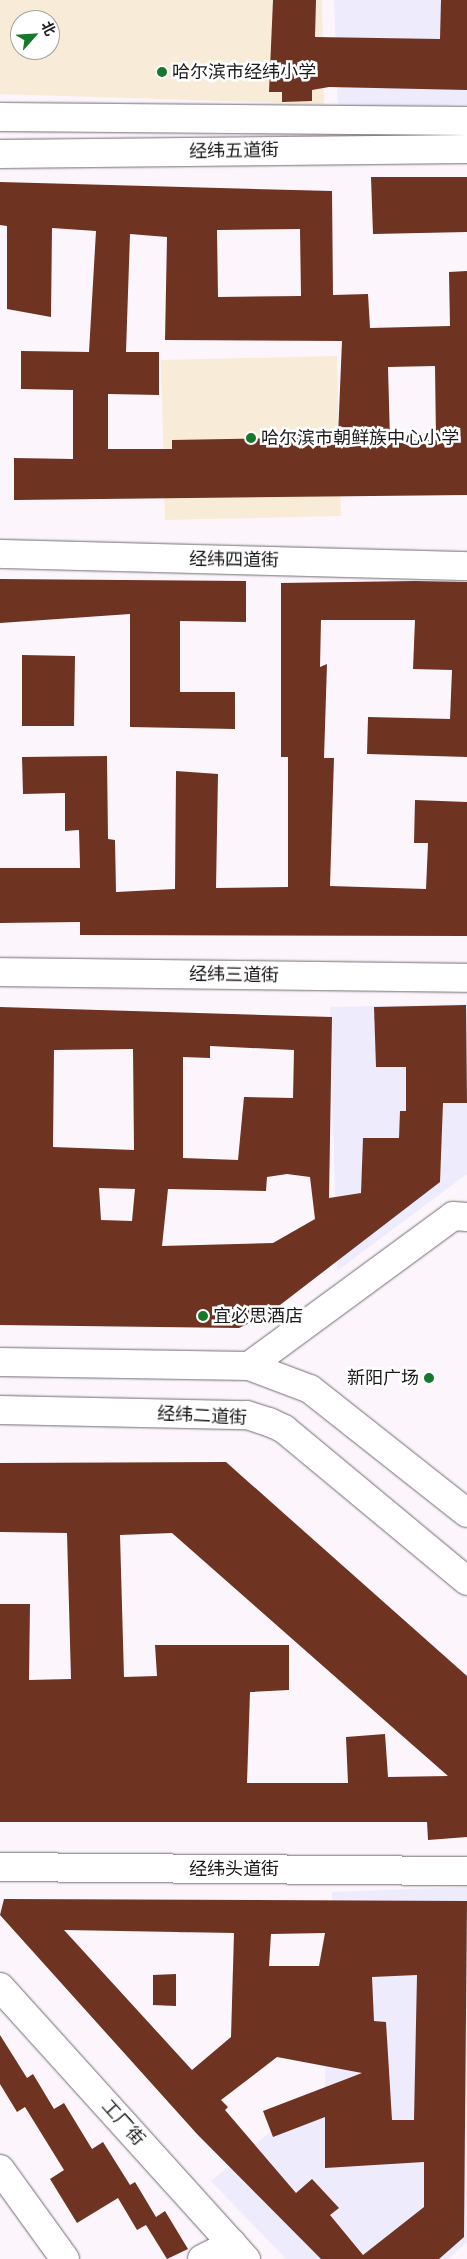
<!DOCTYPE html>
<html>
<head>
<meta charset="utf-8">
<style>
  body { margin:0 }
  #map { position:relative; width:467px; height:2259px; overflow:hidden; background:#fcf5fc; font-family:"Varela Round","Noto Sans SC",sans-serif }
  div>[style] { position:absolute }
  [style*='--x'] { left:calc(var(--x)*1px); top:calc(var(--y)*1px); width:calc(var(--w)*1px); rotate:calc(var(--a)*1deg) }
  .commercial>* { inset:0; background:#eeebfd }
  .education>* { inset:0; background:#f8ecd8 }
  .building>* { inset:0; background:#6f3321 }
  .roads { filter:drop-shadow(0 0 1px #726c72) drop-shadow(0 0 1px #726c72) }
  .minor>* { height:28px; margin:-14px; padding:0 14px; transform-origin:14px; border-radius:14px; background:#fff }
  .major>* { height:28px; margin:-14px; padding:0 14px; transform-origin:14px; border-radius:14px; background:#fff }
  .highway>* { height:28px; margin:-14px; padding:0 14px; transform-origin:14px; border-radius:14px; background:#fff }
  .dots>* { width:14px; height:14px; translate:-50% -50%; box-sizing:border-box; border:2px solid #fff; border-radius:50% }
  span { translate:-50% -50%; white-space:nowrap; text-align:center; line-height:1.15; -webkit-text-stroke:5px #fff; paint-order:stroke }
  .poi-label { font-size:18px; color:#1c1a1c }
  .left { translate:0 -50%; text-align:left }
  .right { translate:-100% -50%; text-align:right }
  .street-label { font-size:18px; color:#1c1a1c }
  .north { position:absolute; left:10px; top:10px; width:50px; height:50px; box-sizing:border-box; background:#fff; border:1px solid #a4a3a4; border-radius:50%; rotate:64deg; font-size:14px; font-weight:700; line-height:20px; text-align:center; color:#1c1a1c }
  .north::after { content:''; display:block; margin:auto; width:18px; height:22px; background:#15782a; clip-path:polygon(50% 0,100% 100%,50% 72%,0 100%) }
</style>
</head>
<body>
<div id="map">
  <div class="commercial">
    <div style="clip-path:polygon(334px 0,467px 0,467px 105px,338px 107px)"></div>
    <div style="clip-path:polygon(467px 1004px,467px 1174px,337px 1271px,330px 1007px)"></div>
    <div style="clip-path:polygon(467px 1887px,467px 2242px,448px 2259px,286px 2259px,211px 2181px,325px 2087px,332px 1892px)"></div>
  </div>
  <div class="education">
    <div style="clip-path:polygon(evenodd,0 0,322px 0,324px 104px,0 94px,0 0,20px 20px,50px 20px,50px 50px,20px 50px,20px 20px)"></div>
    <div style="clip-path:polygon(337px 356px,341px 516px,165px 520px,161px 360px)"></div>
  </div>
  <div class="building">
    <div style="clip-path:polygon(273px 0,316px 0,315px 37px,440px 39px,441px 0,467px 0,467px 90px,329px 87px,312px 90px,312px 101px,282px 102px,282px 92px,269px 92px)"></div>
    <div style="clip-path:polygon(371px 177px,467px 177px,467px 232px,373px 234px)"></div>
    <div style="clip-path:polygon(evenodd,0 182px,332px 191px,333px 295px,368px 294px,370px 328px,450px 326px,449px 272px,467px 271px,467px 495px,14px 500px,14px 458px,73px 459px,73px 390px,21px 389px,21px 351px,89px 352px,96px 231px,52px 228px,51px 317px,7px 309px,7px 226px,0 225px,0 182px,300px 229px,301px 296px,218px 297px,217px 230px,300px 229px,0 182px,130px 234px,167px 237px,165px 340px,342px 341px,338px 437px,172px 440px,172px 449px,108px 449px,108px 394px,159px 395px,159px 352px,126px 352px,130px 234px,0 182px,435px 366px,436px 440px,390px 440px,388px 367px,435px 366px)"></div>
    <div style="clip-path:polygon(0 579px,246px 581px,246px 622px,180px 621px,180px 692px,235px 692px,235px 729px,130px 727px,130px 614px,0 623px)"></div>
    <div style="clip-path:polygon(415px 581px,467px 582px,467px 757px,367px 754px,368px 717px,450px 719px,452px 670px,413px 669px,415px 620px,321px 620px,320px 667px,327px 664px,324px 758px,334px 758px,330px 886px,426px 889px,428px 843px,414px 843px,415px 800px,467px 802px,467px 936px,80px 935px,80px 922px,0 923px,0 868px,80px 868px,79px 830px,65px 831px,65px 793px,23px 794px,22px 757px,107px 756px,108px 839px,115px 840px,116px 892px,175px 889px,176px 771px,218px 774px,216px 888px,288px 887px,288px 757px,281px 757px,281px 583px)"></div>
    <div style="clip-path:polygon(22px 655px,75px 656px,74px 726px,22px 726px)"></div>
    <div style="clip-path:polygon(evenodd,466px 1005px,467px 1103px,443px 1103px,440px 1182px,267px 1315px,239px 1328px,0 1325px,0 1007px,332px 1017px,329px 1198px,361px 1193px,363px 1138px,399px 1138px,400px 1111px,406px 1111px,406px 1067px,376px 1067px,374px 1007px,466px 1005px,210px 1046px,294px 1050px,293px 1098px,244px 1097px,238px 1160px,183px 1158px,183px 1057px,210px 1058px,210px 1046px,466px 1005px,133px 1049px,134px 1150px,53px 1147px,54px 1050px,133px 1049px,466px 1005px,287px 1174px,310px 1177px,315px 1219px,273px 1243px,162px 1246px,168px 1189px,266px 1191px,267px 1177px,287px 1174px,466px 1005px,99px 1188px,135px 1189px,132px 1221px,101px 1220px,99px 1188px)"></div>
    <div style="clip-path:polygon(evenodd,226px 1462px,467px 1676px,467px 1837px,428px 1840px,427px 1822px,0 1822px,0 1604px,30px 1604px,29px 1680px,71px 1679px,67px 1533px,0 1532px,0 1463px,226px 1462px,172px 1533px,399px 1733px,448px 1776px,388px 1777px,385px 1734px,346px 1737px,348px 1783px,247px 1783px,250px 1692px,289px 1690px,289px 1645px,155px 1645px,157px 1676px,124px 1677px,120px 1535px,172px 1533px)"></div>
    <div style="clip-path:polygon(evenodd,4px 1899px,467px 1901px,464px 2237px,439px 2259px,321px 2259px,197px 2134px,0 1915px,4px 1899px,64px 1930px,234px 1933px,231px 2037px,192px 2070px,64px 1930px,4px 1899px,325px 1933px,319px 1966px,269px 1966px,271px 1934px,325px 1933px,4px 1899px,417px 1975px,414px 2120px,392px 2120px,386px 2022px,374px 2021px,372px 1977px,417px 1975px,4px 1899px,277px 2057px,362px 2073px,263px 2111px,273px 2137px,325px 2117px,325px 2168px,424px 2162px,424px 2207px,363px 2255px,330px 2215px,339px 2208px,312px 2179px,296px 2193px,225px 2110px,228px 2107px,221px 2100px,277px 2057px)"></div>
    <div style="clip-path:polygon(176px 1974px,176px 2006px,153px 2005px,153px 1975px)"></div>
    <div style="clip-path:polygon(0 2035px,27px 2078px,33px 2074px,54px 2109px,64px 2103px,92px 2149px,103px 2142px,130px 2185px,135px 2182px,156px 2217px,165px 2211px,188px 2249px,167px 2259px,146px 2225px,137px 2230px,118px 2198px,77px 2223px,50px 2179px,64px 2170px,25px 2107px,17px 2112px,0 2084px)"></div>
  </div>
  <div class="roads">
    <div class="minor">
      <div style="--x:0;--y:554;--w:467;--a:1.5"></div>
      <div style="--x:0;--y:972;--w:467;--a:0.7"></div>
      <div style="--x:0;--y:1867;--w:467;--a:0.5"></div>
      <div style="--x:0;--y:1987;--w:367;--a:47.9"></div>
      <div style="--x:0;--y:2169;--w:111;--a:54.2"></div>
      <div style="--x:202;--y:2259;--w:34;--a:-27"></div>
    </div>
    <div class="major">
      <div style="--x:0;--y:117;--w:467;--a:0.5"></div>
      <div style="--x:0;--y:154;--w:467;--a:-0.6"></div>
      <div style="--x:249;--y:1366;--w:253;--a:-36.3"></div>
      <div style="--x:453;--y:1216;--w:14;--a:4"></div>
    </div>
    <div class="highway">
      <div style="--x:0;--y:1362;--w:249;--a:0.9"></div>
      <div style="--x:249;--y:1366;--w:65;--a:20.7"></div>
      <div style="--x:310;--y:1389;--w:200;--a:38.3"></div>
      <div style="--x:0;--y:1410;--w:247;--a:1.2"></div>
      <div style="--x:247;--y:1415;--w:23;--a:18"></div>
      <div style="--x:269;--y:1422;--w:17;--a:25"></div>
      <div style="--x:284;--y:1429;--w:238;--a:39.7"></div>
    </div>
  </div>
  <div class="dots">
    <div style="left:162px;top:72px;background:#15782a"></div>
    <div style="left:251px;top:438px;background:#15782a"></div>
    <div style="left:203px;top:1316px;background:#15782a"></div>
    <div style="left:429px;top:1378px;background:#15782a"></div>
  </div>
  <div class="poi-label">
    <span class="left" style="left:172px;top:72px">哈尔滨市经纬小学</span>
    <span class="left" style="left:261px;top:438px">哈尔滨市朝鲜族中心小学</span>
    <span class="left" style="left:213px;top:1316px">宜必思酒店</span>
    <span class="right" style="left:419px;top:1378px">新阳广场</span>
  </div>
  <div class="street-label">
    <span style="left:234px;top:151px;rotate:-1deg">经纬五道街</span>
    <span style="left:234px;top:560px;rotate:1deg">经纬四道街</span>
    <span style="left:234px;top:975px;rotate:1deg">经纬三道街</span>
    <span style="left:202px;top:1416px;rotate:3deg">经纬二道街</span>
    <span style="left:234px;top:1869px">经纬头道街</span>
    <span style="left:123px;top:2123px;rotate:48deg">工厂街</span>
  </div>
  <div class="north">北</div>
</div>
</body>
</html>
